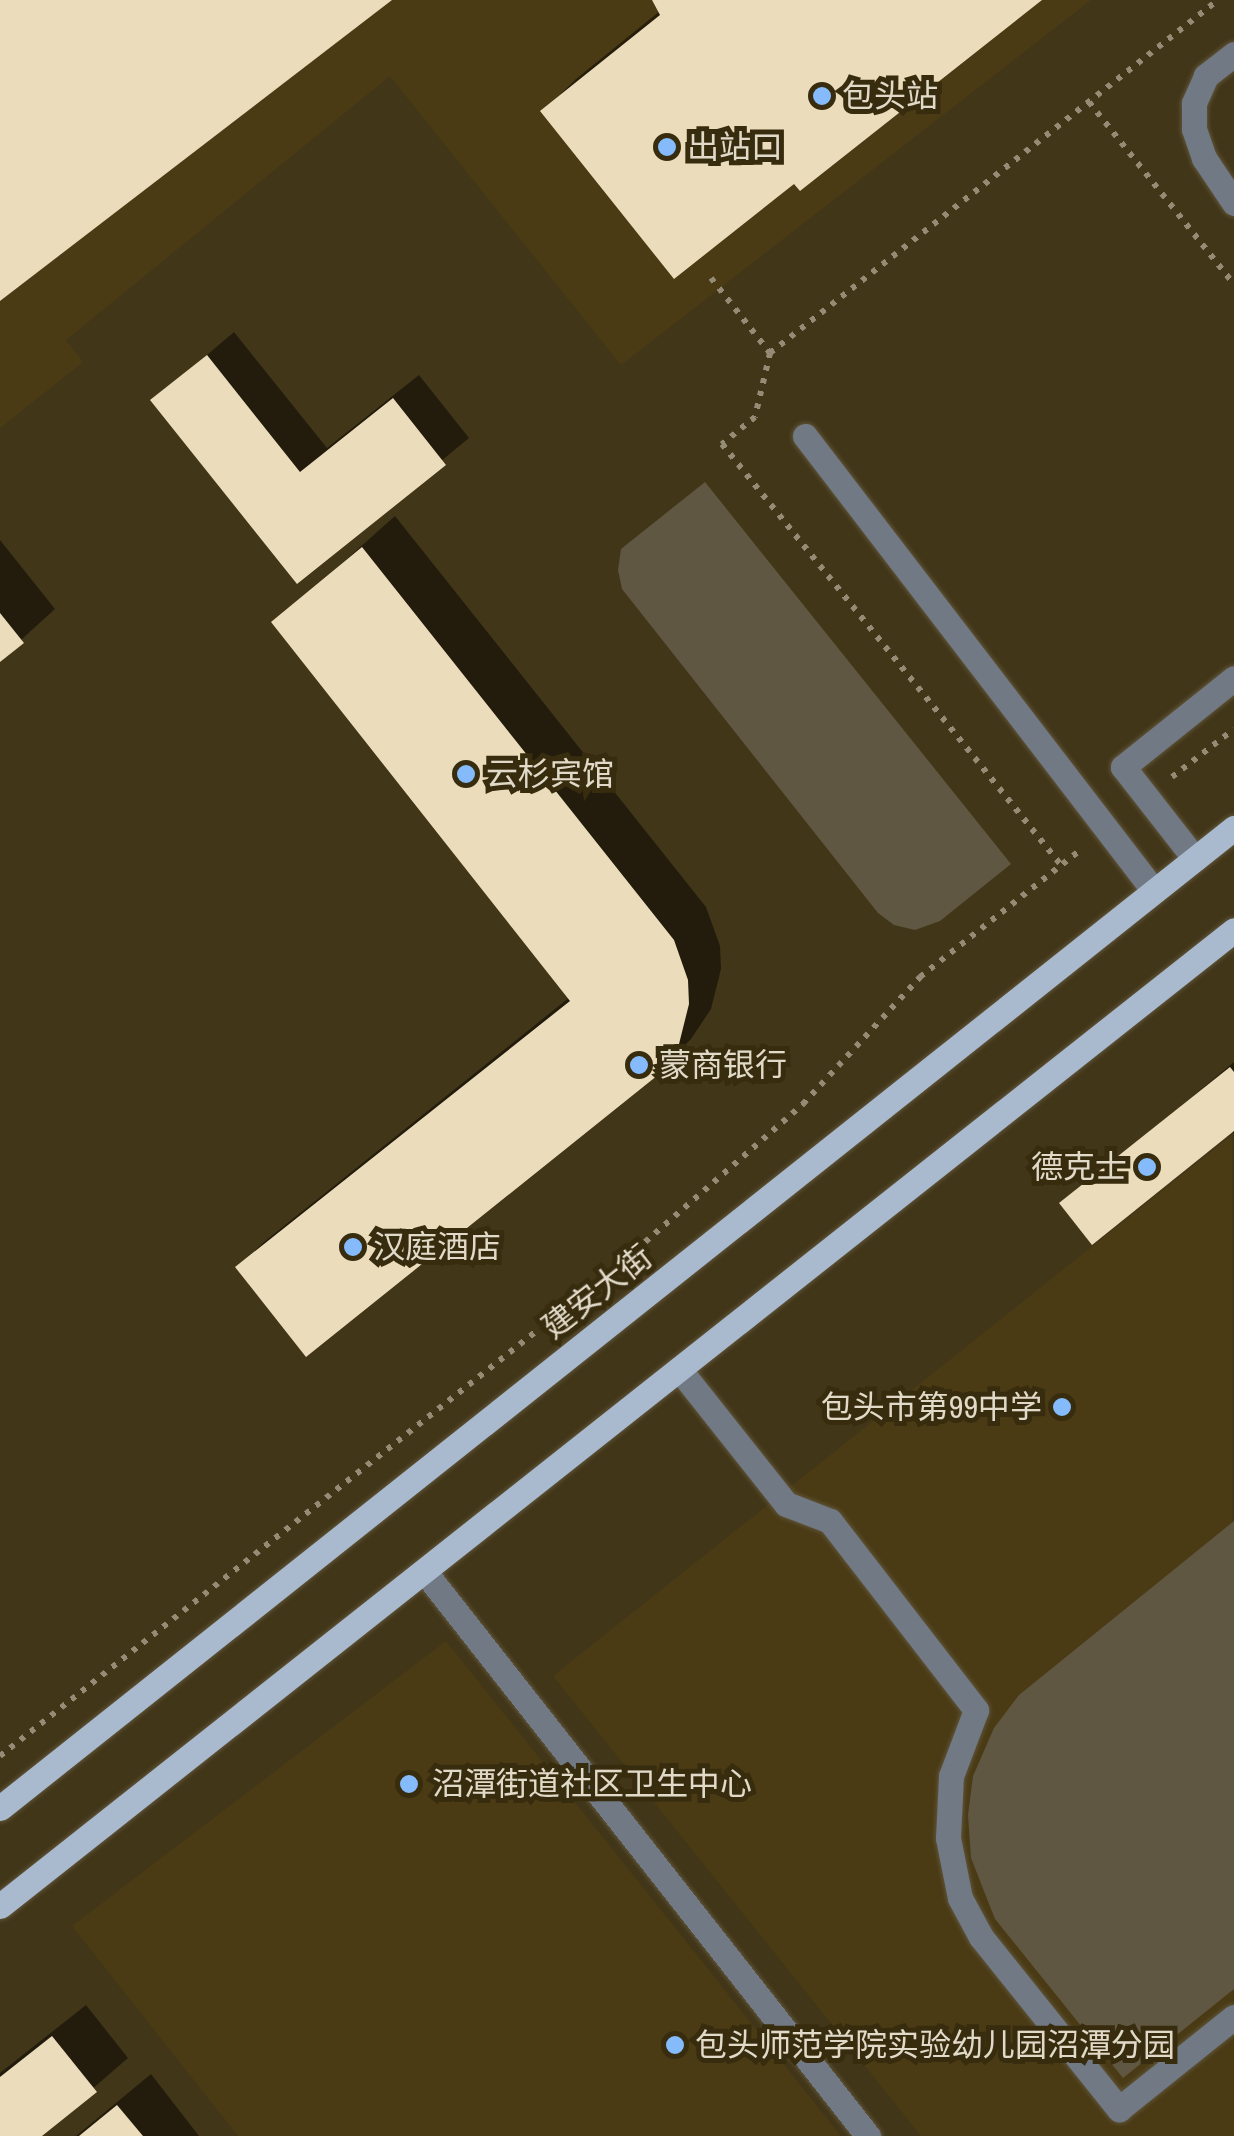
<!DOCTYPE html>
<html>
<head>
<meta charset="utf-8">
<style>
  body { margin:0 }
  #map { position:relative; width:1234px; height:2136px; overflow:hidden; background:#423619; font-family:"Archivo Narrow","Noto Sans SC",sans-serif }
  div>[style] { position:absolute }
  [style*='--x'] { left:calc(var(--x)*1px); top:calc(var(--y)*1px); width:calc(var(--w)*1px); rotate:calc(var(--a)*1deg) }
  .built>* { inset:0; background:#4a3b15 }
  .green>* { inset:0; background:#605743 }
  .shadow>* { inset:0; background:#0007 }
  .building>* { inset:0; background:#ebdcbb }
  .path>* { height:6px; margin-top:-3px; transform-origin:0; background:repeating-linear-gradient(90deg,#968c76 0 5px,transparent 0 13px) }
  .roads { filter:drop-shadow(0 0 2px #5f5439) drop-shadow(0 0 2px #5f5439) }
  .minor>* { height:25px; margin:-12.5px; padding:0 12.5px; transform-origin:12.5px; border-radius:12.5px; background:#717984 }
  .major>* { height:25px; margin:-12.5px; padding:0 12.5px; transform-origin:12.5px; border-radius:12.5px; background:#a9bacf }
  .dots>* { width:28px; height:28px; translate:-50% -50%; box-sizing:border-box; border:5px solid #382c0e; border-radius:50% }
  span { translate:-50% -50%; white-space:nowrap; text-align:center; line-height:1.15; -webkit-text-stroke:10px #382c0e; paint-order:stroke }
  .poi-label { font-size:32px; color:#e1dac9 }
  .left { translate:0 -50%; text-align:left }
  .right { translate:-100% -50%; text-align:right }
  .street-label { font-size:32px; color:#e1dac9 }
</style>
</head>
<body>
<div id="map">
  <div class="built">
    <div style="clip-path:polygon(0 0,1091px 0,621px 365px,390px 76px,66px 340px,83px 362px,0 428px)"></div>
    <div style="clip-path:polygon(1232px 1135px,1234px 2136px,921px 2136px,553px 1676px)"></div>
    <div style="clip-path:polygon(446px 1641px,696px 1954px,841px 2136px,238px 2136px,72px 1926px)"></div>
  </div>
  <div class="green">
    <div style="clip-path:polygon(705px 482px,1011px 864px,940px 921px,915px 930px,894px 925px,878px 913px,622px 589px,618px 570px,621px 549px)"></div>
    <div style="clip-path:polygon(1234px 1521px,1234px 1989px,1123px 2078px,995px 1919px,971px 1858px,968px 1815px,973px 1776px,994px 1728px,1019px 1695px)"></div>
  </div>
  <div class="shadow">
    <div style="clip-path:polygon(655px 0,1038px 0,795px 180px,543px 111px,576px 79px,660px 11px)"></div>
    <div style="clip-path:polygon(234px 332px,327px 448px,419px 375px,469px 438px,297px 580px,154px 400px)"></div>
    <div style="clip-path:polygon(395px 516px,706px 907px,720px 946px,721px 969px,711px 1009px,691px 1039px,657px 1073px,238px 1267px,264px 1242px,570px 997px,275px 623px)"></div>
    <div style="clip-path:polygon(0 540px,55px 609px,0 659px)"></div>
    <div style="clip-path:polygon(1234px 1062px,1234px 1134px,1231px 1130px,1063px 1204px)"></div>
    <div style="clip-path:polygon(86px 2005px,128px 2058px,38px 2136px,0 2136px,0 2073px)"></div>
    <div style="clip-path:polygon(151px 2074px,199px 2136px,76px 2136px)"></div>
  </div>
  <div class="building">
    <div style="clip-path:polygon(0 0,392px 0,0 301px)"></div>
    <div style="clip-path:polygon(652px 0,1042px 0,800px 191px,794px 184px,674px 279px,540px 111px,660px 15px)"></div>
    <div style="clip-path:polygon(207px 355px,300px 472px,393px 398px,446px 465px,297px 584px,150px 400px)"></div>
    <div style="clip-path:polygon(362px 547px,674px 940px,688px 980px,689px 1004px,679px 1044px,658px 1075px,306px 1357px,235px 1267px,570px 1001px,271px 622px)"></div>
    <div style="clip-path:polygon(0 613px,24px 643px,0 662px)"></div>
    <div style="clip-path:polygon(1230px 1067px,1234px 1072px,1234px 1131px,1092px 1245px,1059px 1203px)"></div>
    <div style="clip-path:polygon(52px 2036px,97px 2092px,42px 2136px,0 2136px,0 2077px)"></div>
    <div style="clip-path:polygon(117px 2105px,143px 2136px,79px 2136px)"></div>
  </div>
  <div class="path">
    <div style="--x:1089;--y:102;--w:233;--a:51.5"></div>
    <div style="--x:711;--y:278;--w:95;--a:51.8"></div>
    <div style="--x:770;--y:353;--w:66;--a:103.2"></div>
    <div style="--x:755;--y:417;--w:43;--a:140.7"></div>
    <div style="--x:722;--y:444;--w:541;--a:51.16"></div>
    <div style="--x:770;--y:353;--w:570;--a:-38.24"></div>
    <div style="--x:1172;--y:777;--w:78;--a:-37.7"></div>
    <div style="--x:0;--y:1756;--w:773;--a:-38.38"></div>
    <div style="--x:606;--y:1276;--w:262;--a:-41.1"></div>
    <div style="--x:803;--y:1104;--w:173;--a:-47.3"></div>
    <div style="--x:920;--y:977;--w:204;--a:-38.4"></div>
  </div>
  <div class="roads">
    <div class="minor">
      <div style="--x:1234;--y:54;--w:36;--a:142"></div>
      <div style="--x:1206;--y:76;--w:30;--a:114"></div>
      <div style="--x:1194;--y:103;--w:26;--a:90"></div>
      <div style="--x:1194;--y:129;--w:31;--a:71"></div>
      <div style="--x:1204;--y:158;--w:54;--a:56.3"></div>
      <div style="--x:805;--y:436;--w:573;--a:52.51"></div>
      <div style="--x:1195;--y:859;--w:117;--a:-128"></div>
      <div style="--x:1123;--y:767;--w:142;--a:-38.7"></div>
      <div style="--x:679;--y:1369;--w:172;--a:51.6"></div>
      <div style="--x:786;--y:1504;--w:47;--a:21.1"></div>
      <div style="--x:830;--y:1521;--w:239;--a:52.3"></div>
      <div style="--x:976;--y:1710;--w:71;--a:110.7"></div>
      <div style="--x:951;--y:1776;--w:62;--a:92.8"></div>
      <div style="--x:948;--y:1838;--w:61;--a:78.7"></div>
      <div style="--x:960;--y:1898;--w:44;--a:61.7"></div>
      <div style="--x:981;--y:1937;--w:221;--a:51.3"></div>
      <div style="--x:1119;--y:2109;--w:147;--a:-38.7"></div>
      <div style="--x:424;--y:1571;--w:719;--a:51.84"></div>
    </div>
    <div class="major">
      <div style="--x:0;--y:1808;--w:1576;--a:-38.46"></div>
      <div style="--x:0;--y:1906;--w:1573;--a:-38.34"></div>
    </div>
  </div>
  <div class="dots">
    <div style="left:822px;top:96px;background:#85bbfb"></div>
    <div style="left:667px;top:147px;background:#85bbfb"></div>
    <div style="left:466px;top:774px;background:#85bbfb"></div>
    <div style="left:639px;top:1065px;background:#85bbfb"></div>
    <div style="left:1147px;top:1167px;background:#85bbfb"></div>
    <div style="left:353px;top:1247px;background:#85bbfb"></div>
    <div style="left:1062px;top:1407px;background:#85bbfb"></div>
    <div style="left:409px;top:1784px;background:#85bbfb"></div>
    <div style="left:675px;top:2045px;background:#85bbfb"></div>
  </div>
  <div class="poi-label">
    <span class="left" style="left:842px;top:96px">包头站</span>
    <span class="left" style="left:687px;top:147px">出站口</span>
    <span class="left" style="left:486px;top:774px">云杉宾馆</span>
    <span class="left" style="left:659px;top:1065px">蒙商银行</span>
    <span class="right" style="left:1127px;top:1167px">德克士</span>
    <span class="left" style="left:373px;top:1247px">汉庭酒店</span>
    <span class="right" style="left:1042px;top:1407px">包头市第99中学</span>
    <span class="left" style="left:432px;top:1784px">沼潭街道社区卫生中心</span>
    <span class="left" style="left:695px;top:2045px">包头师范学院实验幼儿园沼潭分园</span>
  </div>
  <div class="street-label">
    <span style="left:597px;top:1292px;rotate:-38deg">建安大街</span>
  </div>
</div>
</body>
</html>
